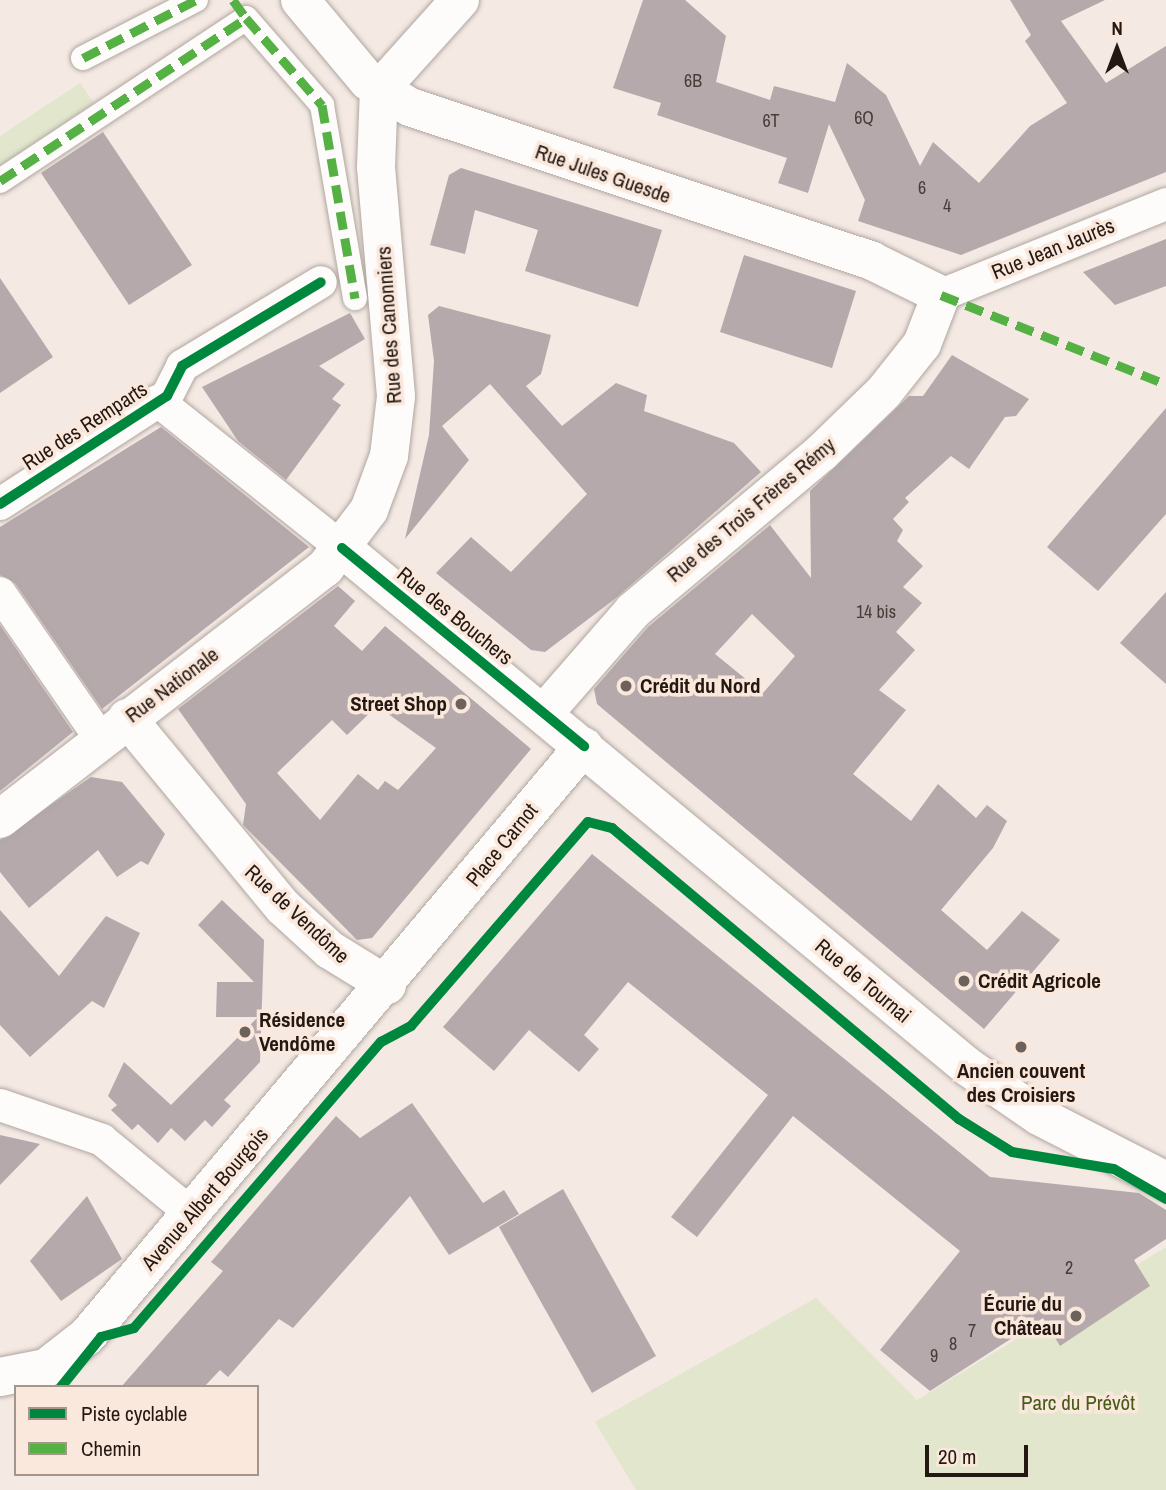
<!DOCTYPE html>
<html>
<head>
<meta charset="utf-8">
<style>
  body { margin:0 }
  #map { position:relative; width:1166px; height:1490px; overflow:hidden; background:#f4e9e3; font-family:"Archivo Narrow",sans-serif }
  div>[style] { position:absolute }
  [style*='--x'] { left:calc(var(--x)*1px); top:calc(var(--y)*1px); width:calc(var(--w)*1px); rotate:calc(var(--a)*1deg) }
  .green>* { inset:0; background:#e1e6cc }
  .building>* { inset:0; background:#b5a9ab }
  .roads { filter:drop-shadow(0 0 2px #b0a6a0) drop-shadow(0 0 2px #b0a6a0) }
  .pedestrian>* { height:24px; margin:-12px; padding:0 12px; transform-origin:12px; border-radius:12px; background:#fdfcfb }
  .minor>* { height:32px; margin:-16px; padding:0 16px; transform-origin:16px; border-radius:16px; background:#fdfcfb }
  .tertiary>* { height:38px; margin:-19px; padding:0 19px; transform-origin:19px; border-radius:19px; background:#fdfcfb }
  .secondary>* { height:38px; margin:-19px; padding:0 19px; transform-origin:19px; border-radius:19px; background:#fdfcfb }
  .quiet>* { height:9px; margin-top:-4.5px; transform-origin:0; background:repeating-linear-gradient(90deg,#55b144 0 18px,transparent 0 27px) }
  .cycleway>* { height:10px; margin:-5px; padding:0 5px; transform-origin:5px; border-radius:5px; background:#00873e }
  .dots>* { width:19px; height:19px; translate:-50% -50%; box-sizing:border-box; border:4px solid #fbe8dc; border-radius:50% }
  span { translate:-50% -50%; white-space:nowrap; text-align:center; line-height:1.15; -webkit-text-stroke:7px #fbe8dc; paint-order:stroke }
  .number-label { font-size:18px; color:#483d38 }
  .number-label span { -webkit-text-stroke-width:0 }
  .street-label { font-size:21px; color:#241912 }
  .poi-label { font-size:21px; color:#241912; font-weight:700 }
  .left { translate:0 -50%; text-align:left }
  .right { translate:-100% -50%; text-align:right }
  .park-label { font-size:21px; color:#465c1a }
  .legend { position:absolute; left:14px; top:1385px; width:245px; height:91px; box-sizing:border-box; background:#fbe8dc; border:2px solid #a5958b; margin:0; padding:9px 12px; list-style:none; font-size:21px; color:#241912 }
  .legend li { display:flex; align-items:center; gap:14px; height:35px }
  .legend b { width:35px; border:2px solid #a5958b }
  .north { position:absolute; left:1082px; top:14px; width:70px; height:70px; -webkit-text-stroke:5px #fbe8dc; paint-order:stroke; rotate:0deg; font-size:19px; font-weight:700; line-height:28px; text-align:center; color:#241912 }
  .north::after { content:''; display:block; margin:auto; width:24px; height:32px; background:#241912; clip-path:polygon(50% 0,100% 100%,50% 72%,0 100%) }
  .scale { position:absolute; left:925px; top:1445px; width:103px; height:32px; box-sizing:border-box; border:4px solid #241912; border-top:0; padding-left:9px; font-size:21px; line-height:24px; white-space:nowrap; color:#241912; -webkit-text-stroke:5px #fbe8dc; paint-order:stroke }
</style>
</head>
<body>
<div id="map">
  <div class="green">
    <div style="clip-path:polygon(80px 83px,94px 103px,0 166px,0 136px)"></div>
    <div style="clip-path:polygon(1166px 1247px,1166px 1490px,636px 1490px,595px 1422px,816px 1298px,917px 1400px)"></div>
  </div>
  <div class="building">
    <div style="clip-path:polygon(643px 0,685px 0,726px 36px,716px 82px,770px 100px,774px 86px,835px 102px,847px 63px,886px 95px,920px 166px,933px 142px,979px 183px,1030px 126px,1067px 103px,1025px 41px,1031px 35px,1010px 0,1105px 0,1061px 21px,1106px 83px,1166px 46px,1166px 172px,961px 255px,858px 221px,865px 200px,829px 124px,808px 193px,778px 183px,787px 158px,657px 115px,661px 103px,613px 88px)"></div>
    <div style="clip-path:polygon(103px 132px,192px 265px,129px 305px,41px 173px)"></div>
    <div style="clip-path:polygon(461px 168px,662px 230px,638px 307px,525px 271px,538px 230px,475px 210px,465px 254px,430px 245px,449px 175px)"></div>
    <div style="clip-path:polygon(1166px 239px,1166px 286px,1115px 305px,1083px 272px)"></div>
    <div style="clip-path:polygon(744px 255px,856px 291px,832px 368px,720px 332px)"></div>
    <div style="clip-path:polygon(0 278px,53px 357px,0 393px)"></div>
    <div style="clip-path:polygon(439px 306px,551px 335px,541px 374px,526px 386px,562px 426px,616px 383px,647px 395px,644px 411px,734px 443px,761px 472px,616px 598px,545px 652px,531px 650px,436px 573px,471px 537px,511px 572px,587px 494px,490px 384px,442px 426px,469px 460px,405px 539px,429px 435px,434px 361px,428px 315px)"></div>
    <div style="clip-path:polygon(350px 313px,365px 339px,319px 366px,345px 384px,332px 399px,341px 405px,286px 480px,238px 441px,202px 387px)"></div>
    <div style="clip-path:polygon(evenodd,952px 355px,1029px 399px,1016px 416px,1005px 417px,969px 469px,951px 456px,905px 498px,909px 502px,893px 519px,903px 530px,897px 541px,923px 566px,903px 587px,922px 603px,896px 632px,915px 650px,879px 690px,906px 710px,853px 774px,911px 821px,938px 784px,976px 818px,987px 805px,1007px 821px,993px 848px,941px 910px,987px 950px,1022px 911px,1060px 940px,984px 1029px,597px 704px,594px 689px,648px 627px,770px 525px,811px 578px,810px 491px,909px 396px,923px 396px,952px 355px,752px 614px,795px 656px,763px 693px,715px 654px,752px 614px)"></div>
    <div style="clip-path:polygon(1166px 408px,1166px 514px,1098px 591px,1047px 547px)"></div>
    <div style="clip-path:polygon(161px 427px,309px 547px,102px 709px,15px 583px,0 575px,0 527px)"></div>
    <div style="clip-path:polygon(evenodd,338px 586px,355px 601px,334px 626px,362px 651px,385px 626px,531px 749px,372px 938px,357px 940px,243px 825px,246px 804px,178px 709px,338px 586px,377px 706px,436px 748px,398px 790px,385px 781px,378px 790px,358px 774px,320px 820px,277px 773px,332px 720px,347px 735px,377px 706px)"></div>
    <div style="clip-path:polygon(1166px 592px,1166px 684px,1120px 643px)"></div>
    <div style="clip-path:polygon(0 625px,73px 732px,0 791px)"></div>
    <div style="clip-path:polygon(91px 777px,122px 782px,165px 834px,148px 865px,141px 861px,117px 877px,98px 850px,29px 908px,0 872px,0 840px)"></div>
    <div style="clip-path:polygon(592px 854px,990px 1177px,1139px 1193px,1166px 1210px,1166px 1239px,1134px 1260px,1150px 1286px,1060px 1346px,1043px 1318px,930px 1391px,880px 1350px,960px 1251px,793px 1116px,697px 1237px,671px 1217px,768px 1095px,628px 982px,584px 1035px,599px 1049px,579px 1072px,529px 1030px,494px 1071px,443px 1027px)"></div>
    <div style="clip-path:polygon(222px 900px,264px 940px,260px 1062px,224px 1100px,231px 1106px,212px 1127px,205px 1120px,185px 1141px,171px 1128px,158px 1143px,138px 1124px,132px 1130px,111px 1110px,117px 1105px,108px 1096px,124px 1062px,171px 1105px,258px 1017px,216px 1017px,217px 982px,254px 982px,198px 925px)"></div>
    <div style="clip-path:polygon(0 910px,59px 976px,106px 916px,140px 933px,104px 1008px,92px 1001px,30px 1057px,0 1025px)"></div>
    <div style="clip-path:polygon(412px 1103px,483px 1203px,504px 1190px,519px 1214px,449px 1255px,410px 1196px,293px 1328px,279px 1319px,228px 1377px,220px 1370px,204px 1387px,121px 1387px,223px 1271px,211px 1262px,336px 1116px,360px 1138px)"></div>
    <div style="clip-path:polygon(0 1135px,40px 1144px,0 1185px)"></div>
    <div style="clip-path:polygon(563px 1189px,656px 1356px,592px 1393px,499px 1227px)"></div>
    <div style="clip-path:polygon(87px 1196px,122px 1259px,61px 1301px,30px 1261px)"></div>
  </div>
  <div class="roads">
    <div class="pedestrian">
      <div style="--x:83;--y:58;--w:127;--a:-27.2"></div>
      <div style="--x:0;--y:181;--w:295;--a:-33.5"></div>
      <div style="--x:246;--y:18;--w:116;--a:48.9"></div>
      <div style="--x:322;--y:105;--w:196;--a:80.3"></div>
    </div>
    <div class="minor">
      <div style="--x:941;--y:295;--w:243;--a:-22"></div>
      <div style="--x:158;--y:401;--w:236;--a:38.6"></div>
      <div style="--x:0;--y:504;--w:199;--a:-32.9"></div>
      <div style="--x:167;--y:396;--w:34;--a:-63"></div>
      <div style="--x:182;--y:366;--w:162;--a:-31.1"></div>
      <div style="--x:0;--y:593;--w:176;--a:55.4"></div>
      <div style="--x:0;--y:1105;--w:108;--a:18.9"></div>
      <div style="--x:102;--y:1140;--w:117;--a:39.4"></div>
    </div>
    <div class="tertiary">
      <div style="--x:379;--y:90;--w:121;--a:-48"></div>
      <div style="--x:127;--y:718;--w:245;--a:50.5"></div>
      <div style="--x:283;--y:907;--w:64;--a:42.5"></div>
      <div style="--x:330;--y:950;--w:67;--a:31.6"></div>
    </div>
    <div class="secondary">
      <div style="--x:300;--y:0;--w:106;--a:50"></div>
      <div style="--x:368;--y:81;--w:49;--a:31.8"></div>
      <div style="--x:410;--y:107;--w:487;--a:18.4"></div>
      <div style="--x:872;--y:261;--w:77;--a:26.2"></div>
      <div style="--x:941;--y:295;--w:53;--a:111.2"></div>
      <div style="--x:922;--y:344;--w:61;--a:128.4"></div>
      <div style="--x:884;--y:392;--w:88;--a:135.9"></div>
      <div style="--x:821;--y:453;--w:246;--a:140"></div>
      <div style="--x:633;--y:611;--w:137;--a:131.1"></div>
      <div style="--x:342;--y:548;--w:813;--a:39.66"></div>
      <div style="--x:968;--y:1067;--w:86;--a:34.6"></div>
      <div style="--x:1039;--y:1116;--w:143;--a:27.1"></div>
      <div style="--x:0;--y:819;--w:411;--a:-37.7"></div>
      <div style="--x:325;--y:568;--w:73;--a:-52.8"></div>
      <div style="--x:369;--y:510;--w:58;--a:-69.7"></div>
      <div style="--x:389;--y:456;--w:60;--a:-83.3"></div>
      <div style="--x:396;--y:396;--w:230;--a:-95"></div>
      <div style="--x:376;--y:167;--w:77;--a:-87.8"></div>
      <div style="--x:0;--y:1377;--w:47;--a:-11.1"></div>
      <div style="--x:46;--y:1368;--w:52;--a:-38"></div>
      <div style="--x:87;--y:1336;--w:771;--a:-49.89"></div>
    </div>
  </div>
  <div class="quiet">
    <div style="--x:233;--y:0;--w:22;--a:54"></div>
    <div style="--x:83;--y:58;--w:127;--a:-27.2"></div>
    <div style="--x:0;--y:181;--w:295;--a:-33.5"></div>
    <div style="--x:246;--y:18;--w:116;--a:48.9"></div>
    <div style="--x:322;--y:105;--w:196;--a:80.3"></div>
    <div style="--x:941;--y:295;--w:242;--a:21.6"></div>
  </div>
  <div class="cycleway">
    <div style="--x:0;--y:504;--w:199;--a:-32.9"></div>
    <div style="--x:167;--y:396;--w:34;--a:-63"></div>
    <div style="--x:182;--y:366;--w:162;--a:-31.1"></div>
    <div style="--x:342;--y:548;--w:313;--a:39.3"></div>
    <div style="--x:61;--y:1387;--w:64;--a:-51.3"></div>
    <div style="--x:101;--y:1337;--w:34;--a:-15"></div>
    <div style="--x:134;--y:1328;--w:378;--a:-49.2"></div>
    <div style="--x:381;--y:1042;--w:34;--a:-28"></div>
    <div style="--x:411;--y:1026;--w:270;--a:-49.1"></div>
    <div style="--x:588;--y:822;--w:25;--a:14"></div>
    <div style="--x:612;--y:828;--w:453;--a:40"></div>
    <div style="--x:959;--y:1119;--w:62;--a:31.9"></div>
    <div style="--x:1012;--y:1152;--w:103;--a:9.5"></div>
    <div style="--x:1114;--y:1169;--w:60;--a:30"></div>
  </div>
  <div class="dots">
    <div style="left:626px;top:686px;background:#6d625b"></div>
    <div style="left:461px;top:704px;background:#6d625b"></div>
    <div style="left:964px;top:981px;background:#6d625b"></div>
    <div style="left:245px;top:1032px;background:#6d625b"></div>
    <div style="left:1021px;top:1047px;background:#6d625b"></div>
    <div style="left:1076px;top:1316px;background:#6d625b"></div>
  </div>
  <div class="number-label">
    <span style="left:693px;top:81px">6B</span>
    <span style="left:864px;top:118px">6Q</span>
    <span style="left:771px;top:121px">6T</span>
    <span style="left:922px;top:188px">6</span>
    <span style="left:947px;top:206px">4</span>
    <span style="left:876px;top:612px">14 bis</span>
    <span style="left:1069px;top:1268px">2</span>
    <span style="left:972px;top:1331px">7</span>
    <span style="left:953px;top:1344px">8</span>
    <span style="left:934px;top:1356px">9</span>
  </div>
  <div class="street-label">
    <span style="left:603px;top:174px;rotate:19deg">Rue Jules Guesde</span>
    <span style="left:1053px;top:249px;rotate:-22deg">Rue Jean Jaurès</span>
    <span style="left:389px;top:325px;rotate:-94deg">Rue des Canonniers</span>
    <span style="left:85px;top:426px;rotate:-33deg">Rue des Remparts</span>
    <span style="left:751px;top:510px;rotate:-40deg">Rue des Trois Frères Rémy</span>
    <span style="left:455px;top:616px;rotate:39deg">Rue des Bouchers</span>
    <span style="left:172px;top:685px;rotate:-37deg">Rue Nationale</span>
    <span style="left:502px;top:845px;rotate:-51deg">Place Carnot</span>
    <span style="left:297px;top:914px;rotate:43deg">Rue de Vendôme</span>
    <span style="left:863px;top:981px;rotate:40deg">Rue de Tournai</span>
    <span style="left:205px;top:1199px;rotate:-49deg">Avenue Albert Bourgois</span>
  </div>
  <div class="poi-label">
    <span class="left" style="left:640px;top:686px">Crédit du Nord</span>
    <span class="right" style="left:447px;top:704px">Street Shop</span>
    <span class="left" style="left:978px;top:981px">Crédit Agricole</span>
    <span class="left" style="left:259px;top:1032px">Résidence<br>Vendôme</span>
    <span style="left:1021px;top:1083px">Ancien couvent<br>des Croisiers</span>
    <span class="right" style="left:1062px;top:1316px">Écurie du<br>Château</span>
  </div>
  <div class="park-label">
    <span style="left:1078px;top:1403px">Parc du Prévôt</span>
  </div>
  <ul class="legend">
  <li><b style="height:9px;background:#00873e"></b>Piste cyclable</li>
  <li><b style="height:9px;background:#55b144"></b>Chemin</li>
  </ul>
  <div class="north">N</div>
  <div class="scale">20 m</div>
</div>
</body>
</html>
